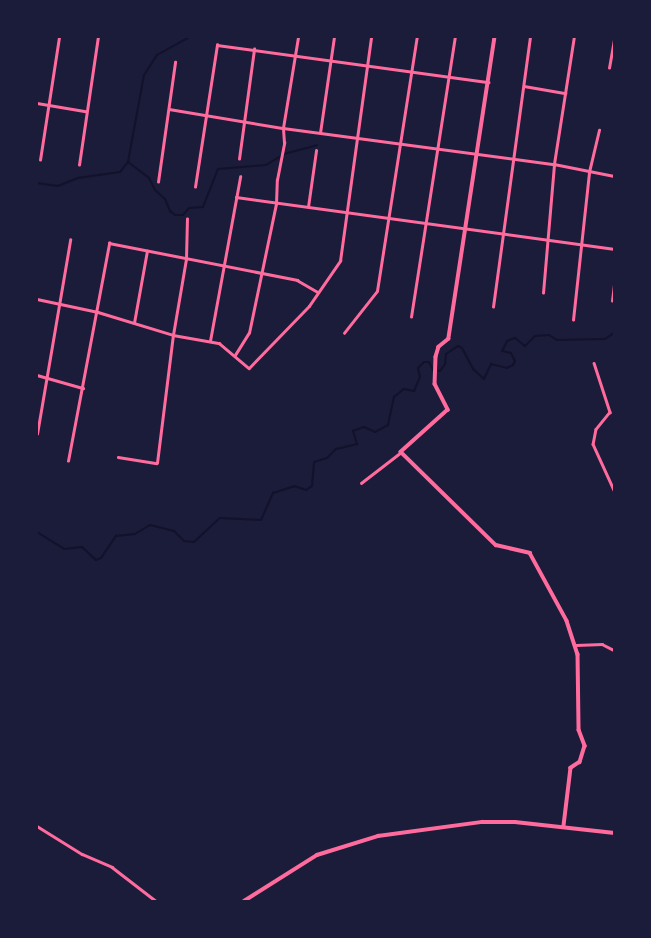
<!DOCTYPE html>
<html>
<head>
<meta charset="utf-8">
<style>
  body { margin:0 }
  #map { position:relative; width:651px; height:938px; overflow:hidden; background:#1b1b3a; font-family:Commissioner,sans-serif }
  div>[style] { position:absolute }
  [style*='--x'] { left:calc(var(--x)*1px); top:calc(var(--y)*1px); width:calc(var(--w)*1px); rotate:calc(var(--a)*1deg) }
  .stream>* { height:2px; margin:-1px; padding:0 1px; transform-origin:1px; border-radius:1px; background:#12122b }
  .minor>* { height:2.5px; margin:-1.25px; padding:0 1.25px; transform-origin:1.25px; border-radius:1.25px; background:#ff6b9d }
  .tertiary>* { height:3.5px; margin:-1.75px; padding:0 1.75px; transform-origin:1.75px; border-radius:1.75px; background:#ff6b9d }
  .primary>* { height:3.5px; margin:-1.75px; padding:0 1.75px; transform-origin:1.75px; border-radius:1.75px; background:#ff6b9d }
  span { translate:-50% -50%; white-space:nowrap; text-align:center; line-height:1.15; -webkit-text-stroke:6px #1b1b3a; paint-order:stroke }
  .frame { position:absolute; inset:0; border:38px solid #1b1b3a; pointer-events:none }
</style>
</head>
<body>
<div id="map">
  <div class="stream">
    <div style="--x:128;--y:162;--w:26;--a:37"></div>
    <div style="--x:149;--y:178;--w:13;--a:63"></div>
    <div style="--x:155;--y:190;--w:13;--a:42"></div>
    <div style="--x:165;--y:199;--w:13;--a:67"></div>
    <div style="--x:170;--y:211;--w:6;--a:39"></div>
    <div style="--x:175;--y:215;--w:8;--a:0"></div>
    <div style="--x:183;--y:215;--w:9;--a:-49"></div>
    <div style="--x:189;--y:208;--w:14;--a:-4"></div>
    <div style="--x:203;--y:207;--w:41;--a:-68.5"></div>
    <div style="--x:218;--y:169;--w:48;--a:-4.8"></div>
    <div style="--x:266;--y:165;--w:21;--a:-31"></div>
    <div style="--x:284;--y:154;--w:34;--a:-15"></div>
    <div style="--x:37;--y:183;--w:21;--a:8"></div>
    <div style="--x:58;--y:186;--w:22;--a:-22"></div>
    <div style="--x:78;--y:178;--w:42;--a:-8.1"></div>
    <div style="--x:120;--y:172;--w:13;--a:-51"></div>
    <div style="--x:128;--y:162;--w:88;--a:-79.6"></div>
    <div style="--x:144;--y:75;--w:24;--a:-57"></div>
    <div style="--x:157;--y:55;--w:37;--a:-29"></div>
    <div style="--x:37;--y:532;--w:32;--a:32"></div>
    <div style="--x:64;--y:549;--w:18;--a:-6"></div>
    <div style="--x:82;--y:547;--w:19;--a:43"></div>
    <div style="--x:96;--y:560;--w:5;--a:-22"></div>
    <div style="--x:101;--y:558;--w:27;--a:-56"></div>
    <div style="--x:116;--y:536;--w:19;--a:-6"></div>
    <div style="--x:135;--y:534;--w:17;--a:-31"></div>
    <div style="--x:150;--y:525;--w:25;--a:14"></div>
    <div style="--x:174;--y:531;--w:14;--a:45"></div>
    <div style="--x:184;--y:541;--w:10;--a:6"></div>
    <div style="--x:194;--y:542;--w:35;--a:-43"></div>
    <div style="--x:220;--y:518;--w:41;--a:2.8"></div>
    <div style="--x:261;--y:520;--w:30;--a:-66"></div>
    <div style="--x:273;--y:493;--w:22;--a:-18"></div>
    <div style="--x:294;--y:486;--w:13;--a:18"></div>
    <div style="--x:306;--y:490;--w:7;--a:-34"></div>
    <div style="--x:312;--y:486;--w:24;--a:-85"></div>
    <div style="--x:314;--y:462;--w:14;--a:-17"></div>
    <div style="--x:327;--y:458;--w:13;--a:-45"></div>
    <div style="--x:336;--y:449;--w:22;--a:-13"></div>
    <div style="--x:357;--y:444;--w:14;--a:-107"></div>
    <div style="--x:353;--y:431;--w:12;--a:-20"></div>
    <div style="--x:364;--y:427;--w:12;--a:24"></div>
    <div style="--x:375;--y:432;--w:15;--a:-28"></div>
    <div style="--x:388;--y:425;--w:29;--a:-78"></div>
    <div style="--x:394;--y:397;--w:13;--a:-39"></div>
    <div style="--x:404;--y:389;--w:10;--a:11"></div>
    <div style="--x:414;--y:391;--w:15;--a:-67"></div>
    <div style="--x:420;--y:377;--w:9;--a:-103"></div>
    <div style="--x:418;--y:368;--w:8;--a:-45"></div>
    <div style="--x:424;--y:362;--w:5;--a:0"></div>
    <div style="--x:429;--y:362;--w:9;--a:63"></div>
    <div style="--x:433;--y:370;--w:7;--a:8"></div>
    <div style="--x:440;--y:371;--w:9;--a:-54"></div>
    <div style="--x:445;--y:364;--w:10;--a:-84"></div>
    <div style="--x:446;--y:354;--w:14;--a:-34"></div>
    <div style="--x:458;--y:346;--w:4;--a:27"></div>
    <div style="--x:462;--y:348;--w:24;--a:62"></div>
    <div style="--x:473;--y:369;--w:15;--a:42"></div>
    <div style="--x:484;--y:379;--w:17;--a:-65"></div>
    <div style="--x:491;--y:364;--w:16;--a:14"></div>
    <div style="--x:507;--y:368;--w:7;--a:-27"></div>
    <div style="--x:513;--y:365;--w:4;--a:-63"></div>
    <div style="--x:515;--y:361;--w:9;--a:-117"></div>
    <div style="--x:511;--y:353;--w:9;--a:-167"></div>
    <div style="--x:502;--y:351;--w:11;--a:-63"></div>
    <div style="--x:507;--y:341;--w:9;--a:-21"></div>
    <div style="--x:515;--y:338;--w:13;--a:39"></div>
    <div style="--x:525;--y:346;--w:14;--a:-45"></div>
    <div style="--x:535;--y:336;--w:14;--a:-4"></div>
    <div style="--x:549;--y:335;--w:9;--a:32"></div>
    <div style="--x:557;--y:340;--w:48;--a:-1.2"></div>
    <div style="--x:605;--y:339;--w:11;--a:-34"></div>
  </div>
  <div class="minor">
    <div style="--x:609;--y:68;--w:29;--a:-80"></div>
    <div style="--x:524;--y:86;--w:42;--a:9.7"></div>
    <div style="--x:37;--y:103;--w:49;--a:9.5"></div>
    <div style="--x:169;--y:109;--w:116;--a:9.5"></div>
    <div style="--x:283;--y:128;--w:273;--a:7.6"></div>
    <div style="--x:554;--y:164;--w:61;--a:11.3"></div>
    <div style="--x:320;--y:133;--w:97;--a:-81.7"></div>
    <div style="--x:239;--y:159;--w:111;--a:-82.2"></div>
    <div style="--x:40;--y:160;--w:124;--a:-81.2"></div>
    <div style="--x:79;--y:165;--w:129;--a:-81.6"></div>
    <div style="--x:158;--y:182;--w:121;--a:-81.9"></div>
    <div style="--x:195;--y:187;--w:144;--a:-81.2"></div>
    <div style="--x:217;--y:45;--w:274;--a:7.8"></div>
    <div style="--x:236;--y:197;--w:382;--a:7.8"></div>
    <div style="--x:308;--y:207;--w:57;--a:-81.9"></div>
    <div style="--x:543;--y:293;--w:129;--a:-85.1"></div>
    <div style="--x:554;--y:164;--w:129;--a:-81.1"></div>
    <div style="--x:37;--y:299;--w:62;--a:12"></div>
    <div style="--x:98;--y:312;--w:78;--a:17"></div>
    <div style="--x:173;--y:335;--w:47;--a:9.9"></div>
    <div style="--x:219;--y:343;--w:39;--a:40"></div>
    <div style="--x:249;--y:368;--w:86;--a:-45.9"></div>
    <div style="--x:309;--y:306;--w:55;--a:-55.4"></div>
    <div style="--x:340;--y:261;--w:226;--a:-82.1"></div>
    <div style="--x:612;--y:301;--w:16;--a:-83"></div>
    <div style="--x:493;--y:307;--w:273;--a:-82.2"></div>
    <div style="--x:411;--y:317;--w:283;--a:-81.1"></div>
    <div style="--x:573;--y:320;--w:149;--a:-83.8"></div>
    <div style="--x:589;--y:172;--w:43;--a:-76.6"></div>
    <div style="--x:134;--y:323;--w:73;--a:-79.8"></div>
    <div style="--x:344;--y:333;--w:53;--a:-51.8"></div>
    <div style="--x:377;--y:291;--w:257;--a:-81.1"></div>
    <div style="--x:210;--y:341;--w:167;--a:-79.6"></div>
    <div style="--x:235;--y:355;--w:26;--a:-58"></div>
    <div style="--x:249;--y:333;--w:132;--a:-78.2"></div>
    <div style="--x:276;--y:204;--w:24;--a:-88"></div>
    <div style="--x:277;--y:180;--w:38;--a:-79"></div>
    <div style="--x:284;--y:143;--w:15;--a:-94"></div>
    <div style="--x:283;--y:128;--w:92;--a:-80.6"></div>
    <div style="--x:594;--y:363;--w:52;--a:71.9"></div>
    <div style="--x:610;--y:412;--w:22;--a:129"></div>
    <div style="--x:596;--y:429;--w:15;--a:101"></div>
    <div style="--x:593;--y:444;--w:51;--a:65.5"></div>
    <div style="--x:37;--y:375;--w:48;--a:15.8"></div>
    <div style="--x:37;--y:434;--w:197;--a:-80.3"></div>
    <div style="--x:118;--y:457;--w:39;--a:9"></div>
    <div style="--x:157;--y:463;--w:129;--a:-82.9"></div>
    <div style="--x:173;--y:335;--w:77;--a:-80.3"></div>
    <div style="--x:186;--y:259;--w:40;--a:-88.6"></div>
    <div style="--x:68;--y:461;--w:222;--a:-79.3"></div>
    <div style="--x:109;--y:243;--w:192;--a:11.1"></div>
    <div style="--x:297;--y:280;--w:24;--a:30"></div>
    <div style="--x:361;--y:483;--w:49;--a:-37.6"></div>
    <div style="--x:576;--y:645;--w:26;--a:-2"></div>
    <div style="--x:602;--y:644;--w:13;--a:27"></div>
    <div style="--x:37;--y:826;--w:53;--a:31.9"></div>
    <div style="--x:82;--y:854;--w:33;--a:23"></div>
    <div style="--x:112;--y:867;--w:56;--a:37.7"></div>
  </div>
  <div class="tertiary">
    <div style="--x:495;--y:37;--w:305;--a:98.7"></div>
    <div style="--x:449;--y:339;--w:13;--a:141"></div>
    <div style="--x:439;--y:347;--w:10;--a:107"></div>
    <div style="--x:436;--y:357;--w:27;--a:92"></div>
    <div style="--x:435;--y:384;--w:29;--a:63"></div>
    <div style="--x:448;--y:410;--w:63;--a:138.2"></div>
    <div style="--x:401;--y:452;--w:133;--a:44.4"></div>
    <div style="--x:496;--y:545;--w:35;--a:13"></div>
    <div style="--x:530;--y:553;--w:77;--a:61.4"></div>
    <div style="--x:567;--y:621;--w:35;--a:72"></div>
    <div style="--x:578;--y:654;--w:76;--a:89.2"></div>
    <div style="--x:579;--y:730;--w:17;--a:69"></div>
    <div style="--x:585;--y:746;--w:17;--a:107"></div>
    <div style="--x:580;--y:762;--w:11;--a:146"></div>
    <div style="--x:571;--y:768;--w:58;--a:96.9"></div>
  </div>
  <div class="primary">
    <div style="--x:244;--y:901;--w:86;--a:-32.2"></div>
    <div style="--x:317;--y:855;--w:64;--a:-17.3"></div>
    <div style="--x:378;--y:836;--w:105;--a:-7.7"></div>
    <div style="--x:482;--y:822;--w:33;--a:0"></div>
    <div style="--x:515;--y:822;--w:100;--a:6.3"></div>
  </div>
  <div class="frame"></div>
</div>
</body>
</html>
